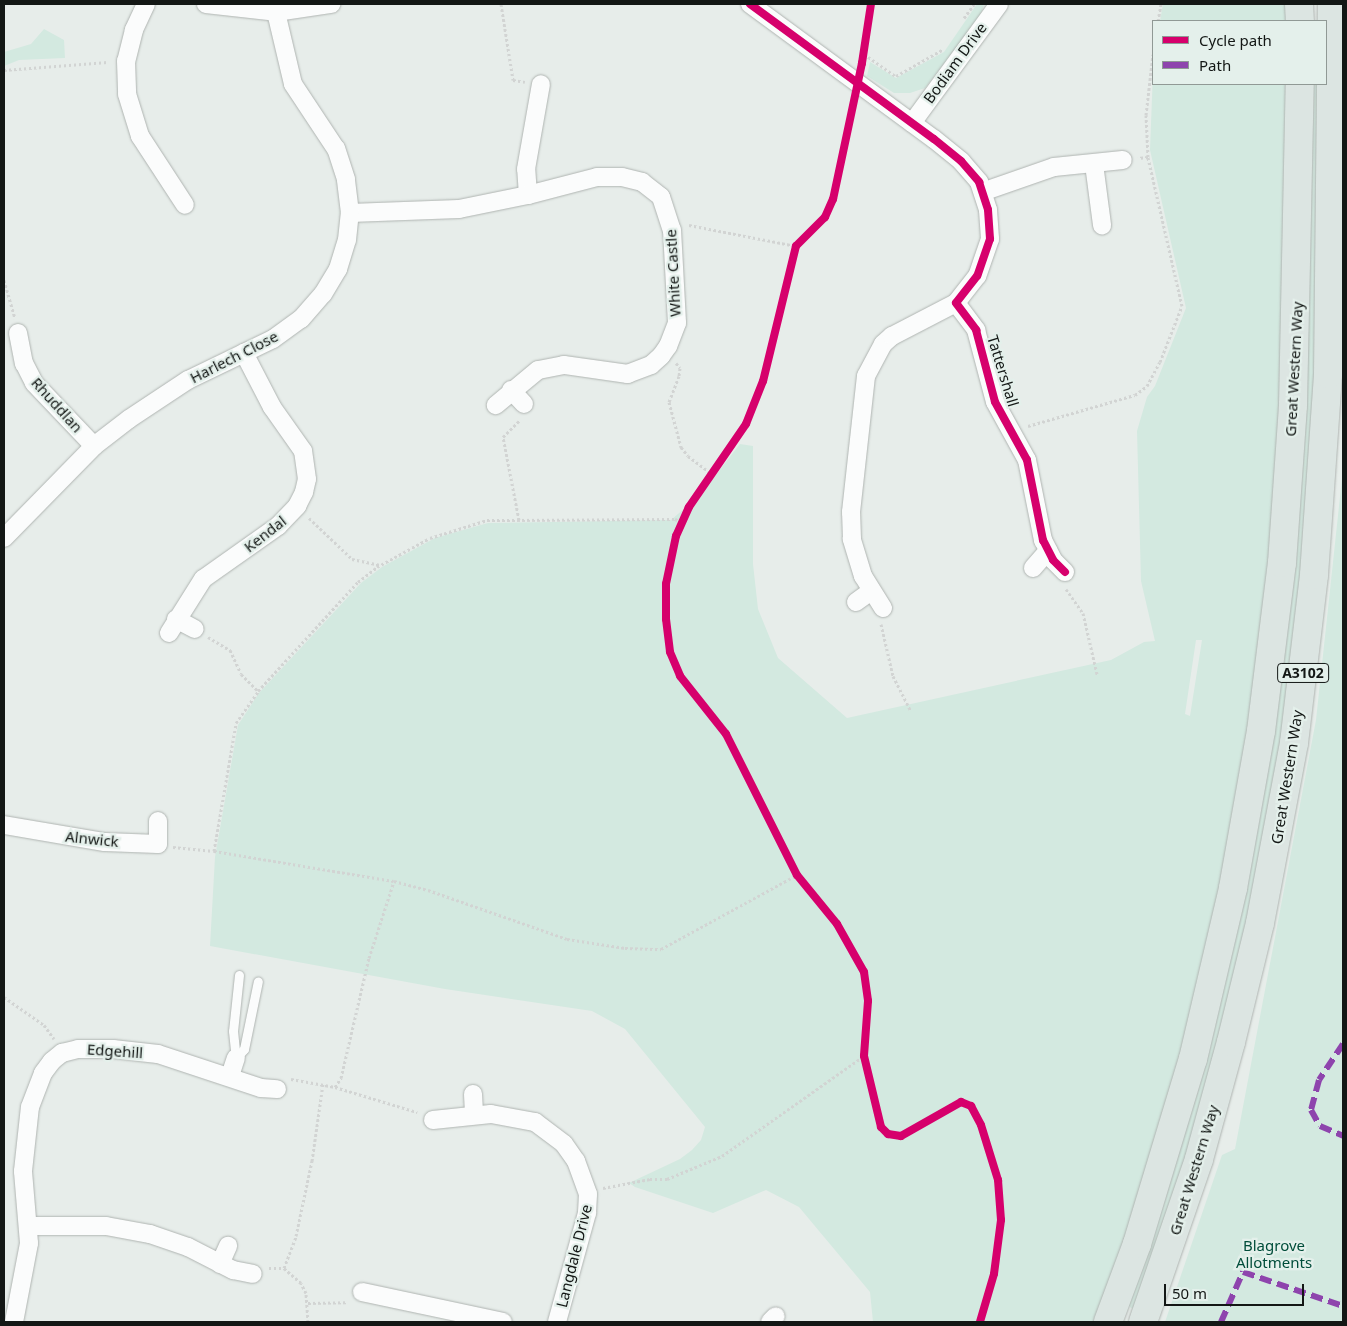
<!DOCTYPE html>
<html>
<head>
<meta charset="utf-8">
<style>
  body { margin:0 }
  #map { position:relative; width:1347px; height:1326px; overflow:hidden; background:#e7edea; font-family:"Noto Sans",sans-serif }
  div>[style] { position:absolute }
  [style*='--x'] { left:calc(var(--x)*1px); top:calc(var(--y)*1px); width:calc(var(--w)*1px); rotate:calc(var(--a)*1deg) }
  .green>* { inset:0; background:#d3e9e0 }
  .path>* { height:3px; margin-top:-1.5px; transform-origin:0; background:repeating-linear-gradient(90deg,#d2d4d3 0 2.5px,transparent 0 5px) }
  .roads { filter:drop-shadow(0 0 1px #afb4b1) drop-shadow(0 0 1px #afb4b1) }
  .service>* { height:9px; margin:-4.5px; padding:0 4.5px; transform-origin:4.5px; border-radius:4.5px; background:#fbfcfc }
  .minor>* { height:18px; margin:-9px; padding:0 9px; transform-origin:9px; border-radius:9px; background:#fbfcfc }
  .primary>* { height:28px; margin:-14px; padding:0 14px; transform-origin:14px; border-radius:14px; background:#dce5e2 }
  .quiet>* { height:6px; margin-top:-3px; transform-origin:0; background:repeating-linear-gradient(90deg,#8e44ad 0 12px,transparent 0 18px) }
  .cycleway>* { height:8px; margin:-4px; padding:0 4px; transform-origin:4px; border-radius:4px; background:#d6006c }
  span { translate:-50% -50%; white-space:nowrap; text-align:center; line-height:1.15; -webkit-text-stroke:4.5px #e4f0eb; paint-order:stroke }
  .shield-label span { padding:1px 4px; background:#e4f0eb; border:1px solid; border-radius:4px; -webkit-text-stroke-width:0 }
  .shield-label { font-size:14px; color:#131715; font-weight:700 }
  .street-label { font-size:15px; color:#131715 }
  .park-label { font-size:15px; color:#004d3a }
  .frame { position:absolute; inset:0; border:5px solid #131715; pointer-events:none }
  .legend { position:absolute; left:1152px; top:20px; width:175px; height:65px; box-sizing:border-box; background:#e4f0eb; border:1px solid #909995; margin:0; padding:6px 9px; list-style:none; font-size:15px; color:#131715 }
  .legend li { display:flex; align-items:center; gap:10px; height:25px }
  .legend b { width:25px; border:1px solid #909995 }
  .scale { position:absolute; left:1164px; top:1284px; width:140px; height:22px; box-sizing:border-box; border:2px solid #131715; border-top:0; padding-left:6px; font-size:15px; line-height:18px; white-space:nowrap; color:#131715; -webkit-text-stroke:4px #e4f0eb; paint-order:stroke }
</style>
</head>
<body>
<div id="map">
  <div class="green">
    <div style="clip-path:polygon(977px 4px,984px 4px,980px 17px,925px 88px,910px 93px,894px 93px,867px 76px,870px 62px,896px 78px,944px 52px)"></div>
    <div style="clip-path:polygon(1163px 4px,1287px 4px,1287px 21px,1160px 21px)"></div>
    <div style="clip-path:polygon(44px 29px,64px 40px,65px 58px,19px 60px,4px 66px,4px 52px,31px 44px)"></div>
    <div style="clip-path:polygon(evenodd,1153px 71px,1153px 84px,1287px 84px,1281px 422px,1260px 661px,1224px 881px,1162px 1129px,1096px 1322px,873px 1322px,870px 1292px,799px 1207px,766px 1190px,713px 1213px,635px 1187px,629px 1183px,680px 1159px,692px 1150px,701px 1140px,705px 1127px,625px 1029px,592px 1011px,445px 989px,210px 946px,215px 857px,238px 725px,259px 693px,361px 583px,382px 567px,435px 538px,488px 523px,671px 520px,700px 495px,740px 444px,753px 446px,753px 564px,758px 609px,778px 658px,847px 718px,1111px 660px,1144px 642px,1155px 641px,1141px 581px,1137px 431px,1147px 397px,1155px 386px,1186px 308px,1150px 150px,1153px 71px,1196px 640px,1202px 640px,1190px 716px,1185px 714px,1196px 640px)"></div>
    <div style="clip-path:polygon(1311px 84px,1322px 84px,1318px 339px,1302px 592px,1270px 815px,1212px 1078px,1136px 1308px,1131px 1308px,1126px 1302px,1238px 914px)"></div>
    <div style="clip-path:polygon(1343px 469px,1343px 1322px,1165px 1322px,1222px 1155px,1235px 1149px,1316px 720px)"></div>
  </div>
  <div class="path">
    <div style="--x:501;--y:4;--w:77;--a:81"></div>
    <div style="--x:513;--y:80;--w:12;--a:9"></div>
    <div style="--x:964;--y:18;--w:17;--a:-54"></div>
    <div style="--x:1158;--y:21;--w:17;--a:-80"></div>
    <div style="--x:864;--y:54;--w:39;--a:35"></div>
    <div style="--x:896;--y:76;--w:53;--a:-29.5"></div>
    <div style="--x:4;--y:70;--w:104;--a:-4.4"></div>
    <div style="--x:1148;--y:157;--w:42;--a:-92.7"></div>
    <div style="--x:1146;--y:115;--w:61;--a:-83.5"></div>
    <div style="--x:689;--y:225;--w:109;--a:11.1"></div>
    <div style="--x:4;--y:280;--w:40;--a:74"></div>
    <div style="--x:676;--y:363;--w:6;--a:51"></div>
    <div style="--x:680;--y:368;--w:8;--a:97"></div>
    <div style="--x:679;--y:376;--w:28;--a:111"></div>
    <div style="--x:669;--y:402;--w:47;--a:75.1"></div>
    <div style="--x:681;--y:447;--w:11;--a:52"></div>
    <div style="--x:688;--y:456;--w:31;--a:37"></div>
    <div style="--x:1028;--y:426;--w:111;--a:-16.2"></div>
    <div style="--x:1135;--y:395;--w:15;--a:-37"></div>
    <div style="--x:1147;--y:386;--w:27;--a:-62"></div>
    <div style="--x:1160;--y:362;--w:60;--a:-68.6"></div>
    <div style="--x:1182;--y:306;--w:153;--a:-102.9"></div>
    <div style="--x:1148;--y:157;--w:10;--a:174"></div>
    <div style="--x:309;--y:518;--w:59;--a:43.6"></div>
    <div style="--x:352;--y:559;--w:29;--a:12"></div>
    <div style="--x:519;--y:520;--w:85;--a:-100.9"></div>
    <div style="--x:503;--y:437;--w:24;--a:-45"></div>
    <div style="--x:1066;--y:589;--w:29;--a:55"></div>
    <div style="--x:1083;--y:613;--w:63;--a:77.1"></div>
    <div style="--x:881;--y:624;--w:53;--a:77"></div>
    <div style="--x:893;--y:676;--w:38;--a:63"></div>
    <div style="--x:208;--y:637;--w:26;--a:31"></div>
    <div style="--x:230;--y:650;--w:26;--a:65"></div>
    <div style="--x:241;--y:674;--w:24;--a:45"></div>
    <div style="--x:173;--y:847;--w:41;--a:5.6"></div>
    <div style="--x:214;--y:851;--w:130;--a:-80.2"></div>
    <div style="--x:236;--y:723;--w:39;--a:-55"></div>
    <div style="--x:258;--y:691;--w:148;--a:-47.5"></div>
    <div style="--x:358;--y:582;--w:24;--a:-38"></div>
    <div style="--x:377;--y:567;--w:60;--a:-28.7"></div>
    <div style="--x:430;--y:538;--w:60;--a:-17.5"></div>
    <div style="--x:487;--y:520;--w:188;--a:-0.3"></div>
    <div style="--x:675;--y:519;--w:8;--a:23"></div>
    <div style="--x:214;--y:851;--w:182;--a:9.5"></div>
    <div style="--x:4;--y:997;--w:49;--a:35"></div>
    <div style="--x:44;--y:1025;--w:17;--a:54"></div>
    <div style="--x:291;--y:1079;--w:45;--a:10.3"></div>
    <div style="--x:335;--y:1087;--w:11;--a:-56"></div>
    <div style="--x:341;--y:1078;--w:123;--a:-76.9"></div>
    <div style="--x:369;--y:958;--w:81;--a:-72"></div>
    <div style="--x:394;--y:881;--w:35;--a:15"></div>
    <div style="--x:428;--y:890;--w:147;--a:19.4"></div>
    <div style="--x:567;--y:939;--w:59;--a:8.8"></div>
    <div style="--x:625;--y:948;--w:36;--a:2"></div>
    <div style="--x:661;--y:949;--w:155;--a:-28.6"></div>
    <div style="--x:335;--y:1087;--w:86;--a:17"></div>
    <div style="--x:603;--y:1188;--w:48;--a:-10.8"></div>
    <div style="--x:650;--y:1179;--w:17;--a:0"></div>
    <div style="--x:667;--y:1179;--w:60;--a:-22.7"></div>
    <div style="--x:722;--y:1156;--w:174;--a:-35.2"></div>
    <div style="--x:269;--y:1268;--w:15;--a:0"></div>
    <div style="--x:308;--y:1303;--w:39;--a:-1"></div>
    <div style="--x:308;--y:1322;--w:29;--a:-94"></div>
    <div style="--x:306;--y:1293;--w:11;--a:-117"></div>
    <div style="--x:301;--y:1283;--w:23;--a:-139"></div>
    <div style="--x:284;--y:1268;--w:34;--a:-69"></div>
    <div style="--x:296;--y:1236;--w:77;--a:-78"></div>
    <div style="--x:312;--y:1161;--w:78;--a:-81.9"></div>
  </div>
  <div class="roads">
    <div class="service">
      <div style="--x:239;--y:975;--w:56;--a:96.1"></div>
      <div style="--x:233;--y:1031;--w:27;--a:84"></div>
      <div style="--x:236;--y:1058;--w:12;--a:-48"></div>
      <div style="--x:244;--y:1049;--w:69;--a:-78.4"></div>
    </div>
    <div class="minor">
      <div style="--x:146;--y:4;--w:29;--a:115"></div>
      <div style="--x:134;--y:30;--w:32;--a:104"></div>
      <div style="--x:126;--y:61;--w:33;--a:88"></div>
      <div style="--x:127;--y:94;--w:44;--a:72.8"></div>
      <div style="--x:140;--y:136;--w:82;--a:56.9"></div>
      <div style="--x:206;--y:4;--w:70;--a:6.5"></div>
      <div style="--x:276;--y:12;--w:56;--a:-8.3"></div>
      <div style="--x:750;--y:4;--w:228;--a:36.3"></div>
      <div style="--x:934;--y:139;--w:35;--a:39"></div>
      <div style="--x:961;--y:161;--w:28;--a:49"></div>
      <div style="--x:979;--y:182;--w:29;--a:72"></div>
      <div style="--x:988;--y:210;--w:29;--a:86"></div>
      <div style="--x:990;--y:239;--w:39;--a:109"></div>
      <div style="--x:977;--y:276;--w:34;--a:128"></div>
      <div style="--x:956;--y:303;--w:34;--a:53"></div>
      <div style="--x:976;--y:330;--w:74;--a:75.2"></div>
      <div style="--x:995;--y:402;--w:66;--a:61.1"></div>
      <div style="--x:1027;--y:460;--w:82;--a:78.7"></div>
      <div style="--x:1043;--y:540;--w:22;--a:63"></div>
      <div style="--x:1053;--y:560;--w:17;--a:45"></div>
      <div style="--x:912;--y:123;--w:147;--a:-53.8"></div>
      <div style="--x:1094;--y:164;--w:62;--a:82.5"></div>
      <div style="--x:985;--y:191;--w:73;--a:-19.2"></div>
      <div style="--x:1054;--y:167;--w:69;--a:-5.8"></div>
      <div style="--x:528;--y:195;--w:26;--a:-94"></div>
      <div style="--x:526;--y:169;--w:86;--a:-80"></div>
      <div style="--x:350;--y:213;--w:109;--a:-2.1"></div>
      <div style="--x:459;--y:209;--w:70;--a:-11.5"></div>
      <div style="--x:528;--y:195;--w:71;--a:-14.6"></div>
      <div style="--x:597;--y:177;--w:25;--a:0"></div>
      <div style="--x:622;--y:177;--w:21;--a:14"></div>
      <div style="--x:642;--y:182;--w:24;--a:38"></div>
      <div style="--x:661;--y:197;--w:35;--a:72"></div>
      <div style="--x:672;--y:230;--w:93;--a:86.9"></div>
      <div style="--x:677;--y:323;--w:25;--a:111"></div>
      <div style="--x:668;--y:346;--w:12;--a:125"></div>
      <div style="--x:661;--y:356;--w:13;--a:138"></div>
      <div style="--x:651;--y:365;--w:25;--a:159"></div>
      <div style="--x:628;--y:374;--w:65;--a:-172"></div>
      <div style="--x:564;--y:365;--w:26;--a:169"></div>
      <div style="--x:538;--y:370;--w:55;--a:140.2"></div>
      <div style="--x:18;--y:333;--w:31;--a:79"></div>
      <div style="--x:24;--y:363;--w:22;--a:63"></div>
      <div style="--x:34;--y:383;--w:87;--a:46.4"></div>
      <div style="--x:511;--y:390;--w:19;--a:47"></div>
      <div style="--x:4;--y:538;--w:129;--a:-45.6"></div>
      <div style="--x:94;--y:446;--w:44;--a:-37.6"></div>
      <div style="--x:129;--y:419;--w:71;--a:-33.5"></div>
      <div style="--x:188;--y:380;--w:94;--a:-25.8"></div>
      <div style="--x:273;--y:339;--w:34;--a:-36"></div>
      <div style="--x:301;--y:319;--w:33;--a:-49"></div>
      <div style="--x:323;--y:294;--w:29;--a:-59"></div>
      <div style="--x:338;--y:269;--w:30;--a:-73"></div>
      <div style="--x:347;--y:240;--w:27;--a:-84"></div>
      <div style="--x:350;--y:213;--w:34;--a:-97"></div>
      <div style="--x:346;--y:179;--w:32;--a:-108"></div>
      <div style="--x:336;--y:149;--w:78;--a:-123.5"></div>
      <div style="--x:293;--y:84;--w:74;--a:-103.3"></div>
      <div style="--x:1033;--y:568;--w:23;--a:-49"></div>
      <div style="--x:856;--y:602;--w:17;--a:-36"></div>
      <div style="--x:883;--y:608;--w:38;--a:-122"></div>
      <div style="--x:863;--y:576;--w:39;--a:-107"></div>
      <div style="--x:852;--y:539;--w:27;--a:-92"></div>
      <div style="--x:851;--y:512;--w:137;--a:-83.7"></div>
      <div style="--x:866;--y:376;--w:36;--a:-62"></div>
      <div style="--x:883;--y:344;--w:12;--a:-42"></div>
      <div style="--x:892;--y:336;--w:72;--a:-27.3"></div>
      <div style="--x:176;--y:619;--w:21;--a:28"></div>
      <div style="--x:169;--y:633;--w:64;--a:-57.8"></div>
      <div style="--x:203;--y:579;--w:92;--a:-35.2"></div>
      <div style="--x:278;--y:526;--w:28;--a:-46"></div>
      <div style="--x:297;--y:506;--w:16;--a:-63"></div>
      <div style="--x:304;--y:492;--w:13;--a:-77"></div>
      <div style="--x:307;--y:479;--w:28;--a:-98"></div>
      <div style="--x:303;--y:451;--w:54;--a:-125.2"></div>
      <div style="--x:272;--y:407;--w:61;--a:-117.4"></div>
      <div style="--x:4;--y:825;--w:102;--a:9.6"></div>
      <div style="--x:105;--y:842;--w:53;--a:2.2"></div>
      <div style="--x:158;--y:844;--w:23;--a:-90"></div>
      <div style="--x:230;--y:1076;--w:19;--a:-72"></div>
      <div style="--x:473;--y:1094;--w:20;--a:87"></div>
      <div style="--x:433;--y:1120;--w:58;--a:-5.9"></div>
      <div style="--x:491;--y:1114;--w:45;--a:10.3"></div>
      <div style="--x:535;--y:1122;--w:36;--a:37"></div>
      <div style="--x:564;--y:1144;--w:21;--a:55"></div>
      <div style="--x:576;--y:1161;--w:35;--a:70"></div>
      <div style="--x:588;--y:1194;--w:19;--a:93"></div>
      <div style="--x:587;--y:1213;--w:113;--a:105.4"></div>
      <div style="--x:28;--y:1226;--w:78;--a:0"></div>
      <div style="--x:106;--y:1226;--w:45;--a:10.3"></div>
      <div style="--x:150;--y:1234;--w:40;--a:18.9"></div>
      <div style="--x:188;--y:1247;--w:51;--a:27.1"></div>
      <div style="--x:233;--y:1270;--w:20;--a:11"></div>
      <div style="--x:220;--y:1264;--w:20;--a:-66"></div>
      <div style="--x:362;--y:1292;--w:144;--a:12"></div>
      <div style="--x:14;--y:1322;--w:80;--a:-79.2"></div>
      <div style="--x:29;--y:1243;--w:72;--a:-94.8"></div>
      <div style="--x:23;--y:1171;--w:64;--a:-83.8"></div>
      <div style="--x:30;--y:1107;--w:36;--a:-69"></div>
      <div style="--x:43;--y:1073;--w:15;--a:-53"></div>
      <div style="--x:52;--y:1061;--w:13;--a:-39"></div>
      <div style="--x:62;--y:1053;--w:16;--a:-14"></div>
      <div style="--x:78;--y:1049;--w:35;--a:0"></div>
      <div style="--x:113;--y:1049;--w:45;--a:6.3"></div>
      <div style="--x:158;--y:1054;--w:108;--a:18.3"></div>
      <div style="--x:261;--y:1088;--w:16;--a:4"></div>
      <div style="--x:770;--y:1322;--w:8;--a:-45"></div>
    </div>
    <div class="primary">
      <div style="--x:1299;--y:4;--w:17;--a:87"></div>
      <div style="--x:1108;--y:1322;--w:83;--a:-69.6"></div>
      <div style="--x:1137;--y:1244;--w:193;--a:-73.2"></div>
      <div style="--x:1193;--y:1059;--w:176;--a:-76.8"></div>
      <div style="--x:1233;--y:888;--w:159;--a:-79.9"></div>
      <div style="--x:1261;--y:731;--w:169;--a:-82.9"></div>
      <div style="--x:1282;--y:563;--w:158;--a:-86"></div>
      <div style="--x:1293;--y:405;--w:321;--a:-88.8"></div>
      <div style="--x:1143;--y:1322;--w:172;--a:-71"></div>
      <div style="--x:1199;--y:1159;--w:121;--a:-74.7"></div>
      <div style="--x:1231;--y:1042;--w:122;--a:-76.3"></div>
      <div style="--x:1260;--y:923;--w:183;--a:-79.3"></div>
      <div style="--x:1294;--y:743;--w:169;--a:-83.2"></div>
      <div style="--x:1314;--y:575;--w:201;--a:-86"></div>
      <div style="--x:1328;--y:374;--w:370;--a:-89.4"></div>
    </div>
  </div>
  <div class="quiet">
    <div style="--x:1343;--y:1044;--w:43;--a:123.7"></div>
    <div style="--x:1319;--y:1080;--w:31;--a:105"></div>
    <div style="--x:1311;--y:1110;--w:18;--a:61"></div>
    <div style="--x:1320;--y:1126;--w:25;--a:23"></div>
    <div style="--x:1221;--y:1322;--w:55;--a:-66.3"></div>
    <div style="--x:1243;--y:1272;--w:106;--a:18.8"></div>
  </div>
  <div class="cycleway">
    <div style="--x:750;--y:4;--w:228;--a:36.3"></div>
    <div style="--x:934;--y:139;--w:35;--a:39"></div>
    <div style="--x:961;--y:161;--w:28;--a:49"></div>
    <div style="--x:979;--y:182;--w:29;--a:72"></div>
    <div style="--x:988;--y:210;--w:29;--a:86"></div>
    <div style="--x:990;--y:239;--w:39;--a:109"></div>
    <div style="--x:977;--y:276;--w:34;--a:128"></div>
    <div style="--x:956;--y:303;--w:34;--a:53"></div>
    <div style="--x:976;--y:330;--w:74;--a:75.2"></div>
    <div style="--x:995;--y:402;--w:66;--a:61.1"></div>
    <div style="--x:1027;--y:460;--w:82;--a:78.7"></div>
    <div style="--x:1043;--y:540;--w:22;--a:63"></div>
    <div style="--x:1053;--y:560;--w:17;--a:45"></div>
    <div style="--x:871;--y:4;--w:60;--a:98.7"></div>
    <div style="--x:862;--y:63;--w:139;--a:102"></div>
    <div style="--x:833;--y:199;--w:20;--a:114"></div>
    <div style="--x:825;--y:217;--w:41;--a:135"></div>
    <div style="--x:796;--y:246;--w:139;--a:103.7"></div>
    <div style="--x:763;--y:381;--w:46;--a:111.6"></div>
    <div style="--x:746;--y:424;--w:101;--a:124.5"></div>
    <div style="--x:689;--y:507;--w:32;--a:114"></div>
    <div style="--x:676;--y:536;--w:49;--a:101.8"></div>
    <div style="--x:666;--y:584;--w:35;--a:90"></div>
    <div style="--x:666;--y:619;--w:33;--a:83"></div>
    <div style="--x:670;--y:652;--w:26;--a:67"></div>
    <div style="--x:680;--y:676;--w:74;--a:51.6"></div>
    <div style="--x:726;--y:734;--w:158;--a:63.3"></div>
    <div style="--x:797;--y:875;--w:63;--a:50.8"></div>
    <div style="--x:837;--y:924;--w:55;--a:60.6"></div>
    <div style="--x:864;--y:972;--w:29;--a:82"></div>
    <div style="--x:868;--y:1001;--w:55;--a:94.2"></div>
    <div style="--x:864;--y:1056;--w:73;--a:76.5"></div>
    <div style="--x:881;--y:1127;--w:10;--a:45"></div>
    <div style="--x:888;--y:1134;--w:13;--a:9"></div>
    <div style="--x:901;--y:1136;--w:69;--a:-29.5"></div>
    <div style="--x:961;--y:1102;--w:11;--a:22"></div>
    <div style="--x:971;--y:1106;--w:21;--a:62"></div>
    <div style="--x:981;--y:1125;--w:58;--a:72.8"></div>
    <div style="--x:998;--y:1180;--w:40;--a:85.7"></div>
    <div style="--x:1001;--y:1220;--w:54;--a:97.4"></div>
    <div style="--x:994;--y:1274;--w:50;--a:106.3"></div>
  </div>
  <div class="shield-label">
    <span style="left:1303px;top:673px">A3102</span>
  </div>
  <div class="street-label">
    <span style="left:955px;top:63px;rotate:-54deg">Bodiam Drive</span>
    <span style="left:673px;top:273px;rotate:-93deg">White Castle</span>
    <span style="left:234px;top:357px;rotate:-27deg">Harlech Close</span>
    <span style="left:1294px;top:369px;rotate:-87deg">Great Western Way</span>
    <span style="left:1003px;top:371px;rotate:73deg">Tattershall</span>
    <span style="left:57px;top:405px;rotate:48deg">Rhuddlan</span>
    <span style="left:265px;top:534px;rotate:-38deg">Kendal</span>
    <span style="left:1287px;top:777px;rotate:-81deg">Great Western Way</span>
    <span style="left:92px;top:839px;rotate:6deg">Alnwick</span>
    <span style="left:115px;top:1051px;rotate:4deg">Edgehill</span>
    <span style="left:1194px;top:1170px;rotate:-73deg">Great Western Way</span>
    <span style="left:574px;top:1256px;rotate:-76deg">Langdale Drive</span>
  </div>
  <div class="park-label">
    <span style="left:1274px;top:1254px">Blagrove<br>Allotments</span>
  </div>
  <div class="frame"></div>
  <ul class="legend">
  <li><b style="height:6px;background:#d6006c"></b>Cycle path</li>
  <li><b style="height:6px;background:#8e44ad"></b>Path</li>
  </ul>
  <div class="scale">50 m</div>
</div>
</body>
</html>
